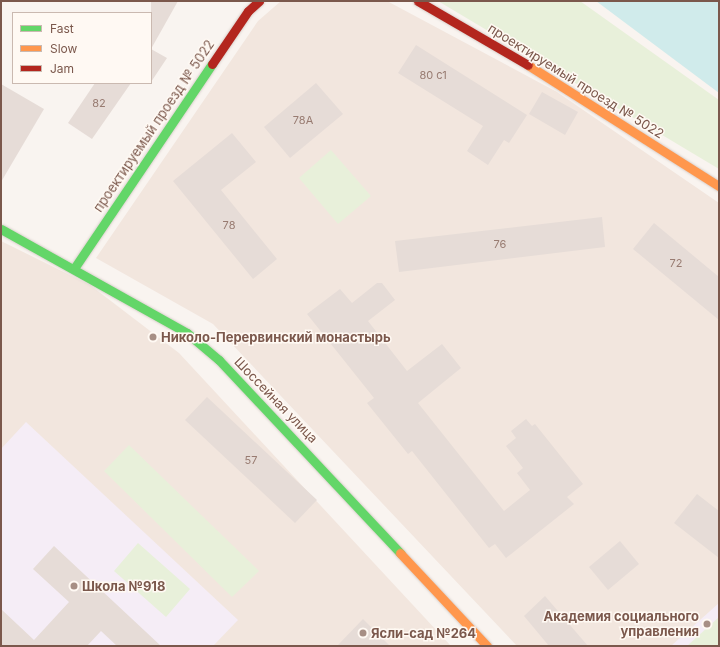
<!DOCTYPE html>
<html>
<head>
<meta charset="utf-8">
<style>
  body { margin:0 }
  #map { position:relative; width:720px; height:647px; overflow:hidden; background:#f9f4f0; font-family:Inter,sans-serif }
  div>[style] { position:absolute }
  [style*='--x'] { left:calc(var(--x)*1px); top:calc(var(--y)*1px); width:calc(var(--w)*1px); rotate:calc(var(--a)*1deg) }
  .residential>* { inset:0; background:#f2e6de }
  .education>* { inset:0; background:#f5edf6 }
  .green>* { inset:0; background:#e8f0da }
  .water>* { inset:0; background:#d0ebeb }
  .building>* { inset:0; background:#e6dcd7 }
  .roads { filter:drop-shadow(0 0 1px #d9d0cb) drop-shadow(0 0 1px #d9d0cb) }
  .fast>* { height:9px; margin:-4.5px; padding:0 4.5px; transform-origin:4.5px; border-radius:4.5px; background:#63d668 }
  .slow>* { height:9px; margin:-4.5px; padding:0 4.5px; transform-origin:4.5px; border-radius:4.5px; background:#ff974d }
  .jam>* { height:9px; margin:-4.5px; padding:0 4.5px; transform-origin:4.5px; border-radius:4.5px; background:#b3261e }
  .dots>* { width:11px; height:11px; translate:-50% -50%; box-sizing:border-box; border:2px solid #fff9f3; border-radius:50% }
  span { translate:-50% -50%; white-space:nowrap; text-align:center; line-height:1.15; -webkit-text-stroke:3px #fff9f3; paint-order:stroke }
  .number-label { font-size:11px; color:#987b71 }
  .number-label span { -webkit-text-stroke-width:0 }
  .street-label { font-size:13px; color:#7b584c }
  .poi-label { font-size:13px; color:#7b584c; font-weight:700 }
  .left { translate:0 -50%; text-align:left }
  .right { translate:-100% -50%; text-align:right }
  .frame { position:absolute; inset:0; border:2px solid #7b584c; pointer-events:none }
  .legend { position:absolute; left:12px; top:12px; width:140px; height:72px; box-sizing:border-box; background:#fff9f3; border:1px solid #cab9b0; margin:0; padding:5px 7px; list-style:none; font-size:12px; color:#7b584c }
  .legend li { display:flex; align-items:center; gap:8px; height:20px }
  .legend b { width:20px; border:1px solid #cab9b0 }
</style>
</head>
<body>
<div id="map">
  <div class="residential">
    <div style="clip-path:polygon(281px 1px,387px 1px,557px 92px,719px 203px,719px 646px,517px 646px,213px 324px,96px 258px,258px 21px)"></div>
    <div style="clip-path:polygon(1px 241px,90px 285px,179px 353px,451px 646px,1px 646px)"></div>
  </div>
  <div class="education">
    <div style="clip-path:polygon(26px 422px,238px 620px,213px 646px,1px 646px,1px 449px)"></div>
    <div style="clip-path:polygon(719px 603px,719px 646px,671px 646px)"></div>
  </div>
  <div class="green">
    <div style="clip-path:polygon(438px 1px,580px 1px,719px 100px,719px 169px)"></div>
    <div style="clip-path:polygon(331px 150px,371px 196px,338px 224px,299px 178px)"></div>
    <div style="clip-path:polygon(129px 445px,259px 571px,232px 597px,104px 471px)"></div>
    <div style="clip-path:polygon(138px 543px,190px 589px,166px 617px,114px 571px)"></div>
    <div style="clip-path:polygon(719px 617px,719px 646px,687px 646px)"></div>
  </div>
  <div class="water">
    <div style="clip-path:polygon(596px 1px,719px 1px,719px 93px)"></div>
  </div>
  <div class="building">
    <div style="clip-path:polygon(151px 1px,178px 1px,151px 49px,167px 58px,151px 82px)"></div>
    <div style="clip-path:polygon(416px 45px,527px 115px,509px 143px,504px 140px,488px 165px,467px 151px,483px 126px,398px 73px)"></div>
    <div style="clip-path:polygon(95px 83px,131px 83px,92px 139px,68px 123px)"></div>
    <div style="clip-path:polygon(316px 83px,343px 114px,290px 158px,264px 127px)"></div>
    <div style="clip-path:polygon(1px 84px,44px 109px,1px 182px)"></div>
    <div style="clip-path:polygon(542px 92px,578px 112px,565px 135px,529px 114px)"></div>
    <div style="clip-path:polygon(232px 133px,256px 162px,221px 190px,277px 259px,253px 279px,173px 181px)"></div>
    <div style="clip-path:polygon(602px 217px,605px 247px,399px 272px,395px 241px)"></div>
    <div style="clip-path:polygon(654px 223px,719px 277px,719px 320px,633px 249px)"></div>
    <div style="clip-path:polygon(377px 283px,382px 283px,395px 300px,368px 321px,407px 371px,442px 344px,461px 368px,418px 403px,504px 511px,530px 490px,517px 473px,523px 468px,506px 446px,516px 438px,511px 431px,526px 419px,532px 426px,535px 424px,583px 484px,567px 497px,574px 504px,506px 558px,495px 544px,489px 548px,412px 451px,408px 454px,367px 403px,374px 398px,307px 314px,340px 289px,352px 303px)"></div>
    <div style="clip-path:polygon(207px 397px,317px 500px,295px 523px,185px 420px)"></div>
    <div style="clip-path:polygon(697px 494px,719px 511px,719px 558px,674px 523px)"></div>
    <div style="clip-path:polygon(620px 541px,639px 564px,608px 590px,589px 567px)"></div>
    <div style="clip-path:polygon(54px 546px,161px 646px,117px 646px,101px 631px,87px 646px,1px 646px,1px 609px,34px 640px,69px 602px,33px 569px)"></div>
    <div style="clip-path:polygon(545px 596px,588px 646px,549px 646px,524px 616px)"></div>
    <div style="clip-path:polygon(363px 619px,390px 646px,337px 646px)"></div>
  </div>
  <div class="roads">
    <div class="fast">
      <div style="--x:1;--y:229;--w:213;--a:29.2"></div>
      <div style="--x:187;--y:333;--w:42;--a:40.2"></div>
      <div style="--x:219;--y:360;--w:265;--a:46.8"></div>
      <div style="--x:75;--y:267;--w:245;--a:-56"></div>
    </div>
    <div class="slow">
      <div style="--x:528;--y:65;--w:226;--a:32.4"></div>
      <div style="--x:400;--y:553;--w:127;--a:46.9"></div>
    </div>
    <div class="jam">
      <div style="--x:418;--y:1;--w:127;--a:30.2"></div>
      <div style="--x:212;--y:64;--w:64;--a:-55.8"></div>
      <div style="--x:248;--y:11;--w:15;--a:-42"></div>
    </div>
  </div>
  <div class="dots">
    <div style="left:153px;top:337px;background:#a78f85"></div>
    <div style="left:74px;top:586px;background:#a78f85"></div>
    <div style="left:707px;top:624px;background:#a78f85"></div>
    <div style="left:363px;top:633px;background:#a78f85"></div>
  </div>
  <div class="number-label">
    <span style="left:433px;top:75px">80 с1</span>
    <span style="left:99px;top:103px">82</span>
    <span style="left:303px;top:120px">78А</span>
    <span style="left:229px;top:225px">78</span>
    <span style="left:500px;top:244px">76</span>
    <span style="left:676px;top:263px">72</span>
    <span style="left:251px;top:460px">57</span>
  </div>
  <div class="street-label">
    <span style="left:576px;top:81px;rotate:32deg">проектируемый проезд № 5022</span>
    <span style="left:154px;top:126px;rotate:-56deg">проектируемый проезд № 5022</span>
    <span style="left:276px;top:400px;rotate:46deg">Шоссейная улица</span>
  </div>
  <div class="poi-label">
    <span class="left" style="left:161px;top:337px">Николо-Перервинский монастырь</span>
    <span class="left" style="left:82px;top:586px">Школа №918</span>
    <span class="right" style="left:699px;top:624px">Академия социального<br>управления</span>
    <span class="left" style="left:371px;top:633px">Ясли-сад №264</span>
  </div>
  <div class="frame"></div>
  <ul class="legend">
  <li><b style="height:5px;background:#63d668"></b>Fast</li>
  <li><b style="height:5px;background:#ff974d"></b>Slow</li>
  <li><b style="height:5px;background:#b3261e"></b>Jam</li>
  </ul>
</div>
</body>
</html>
